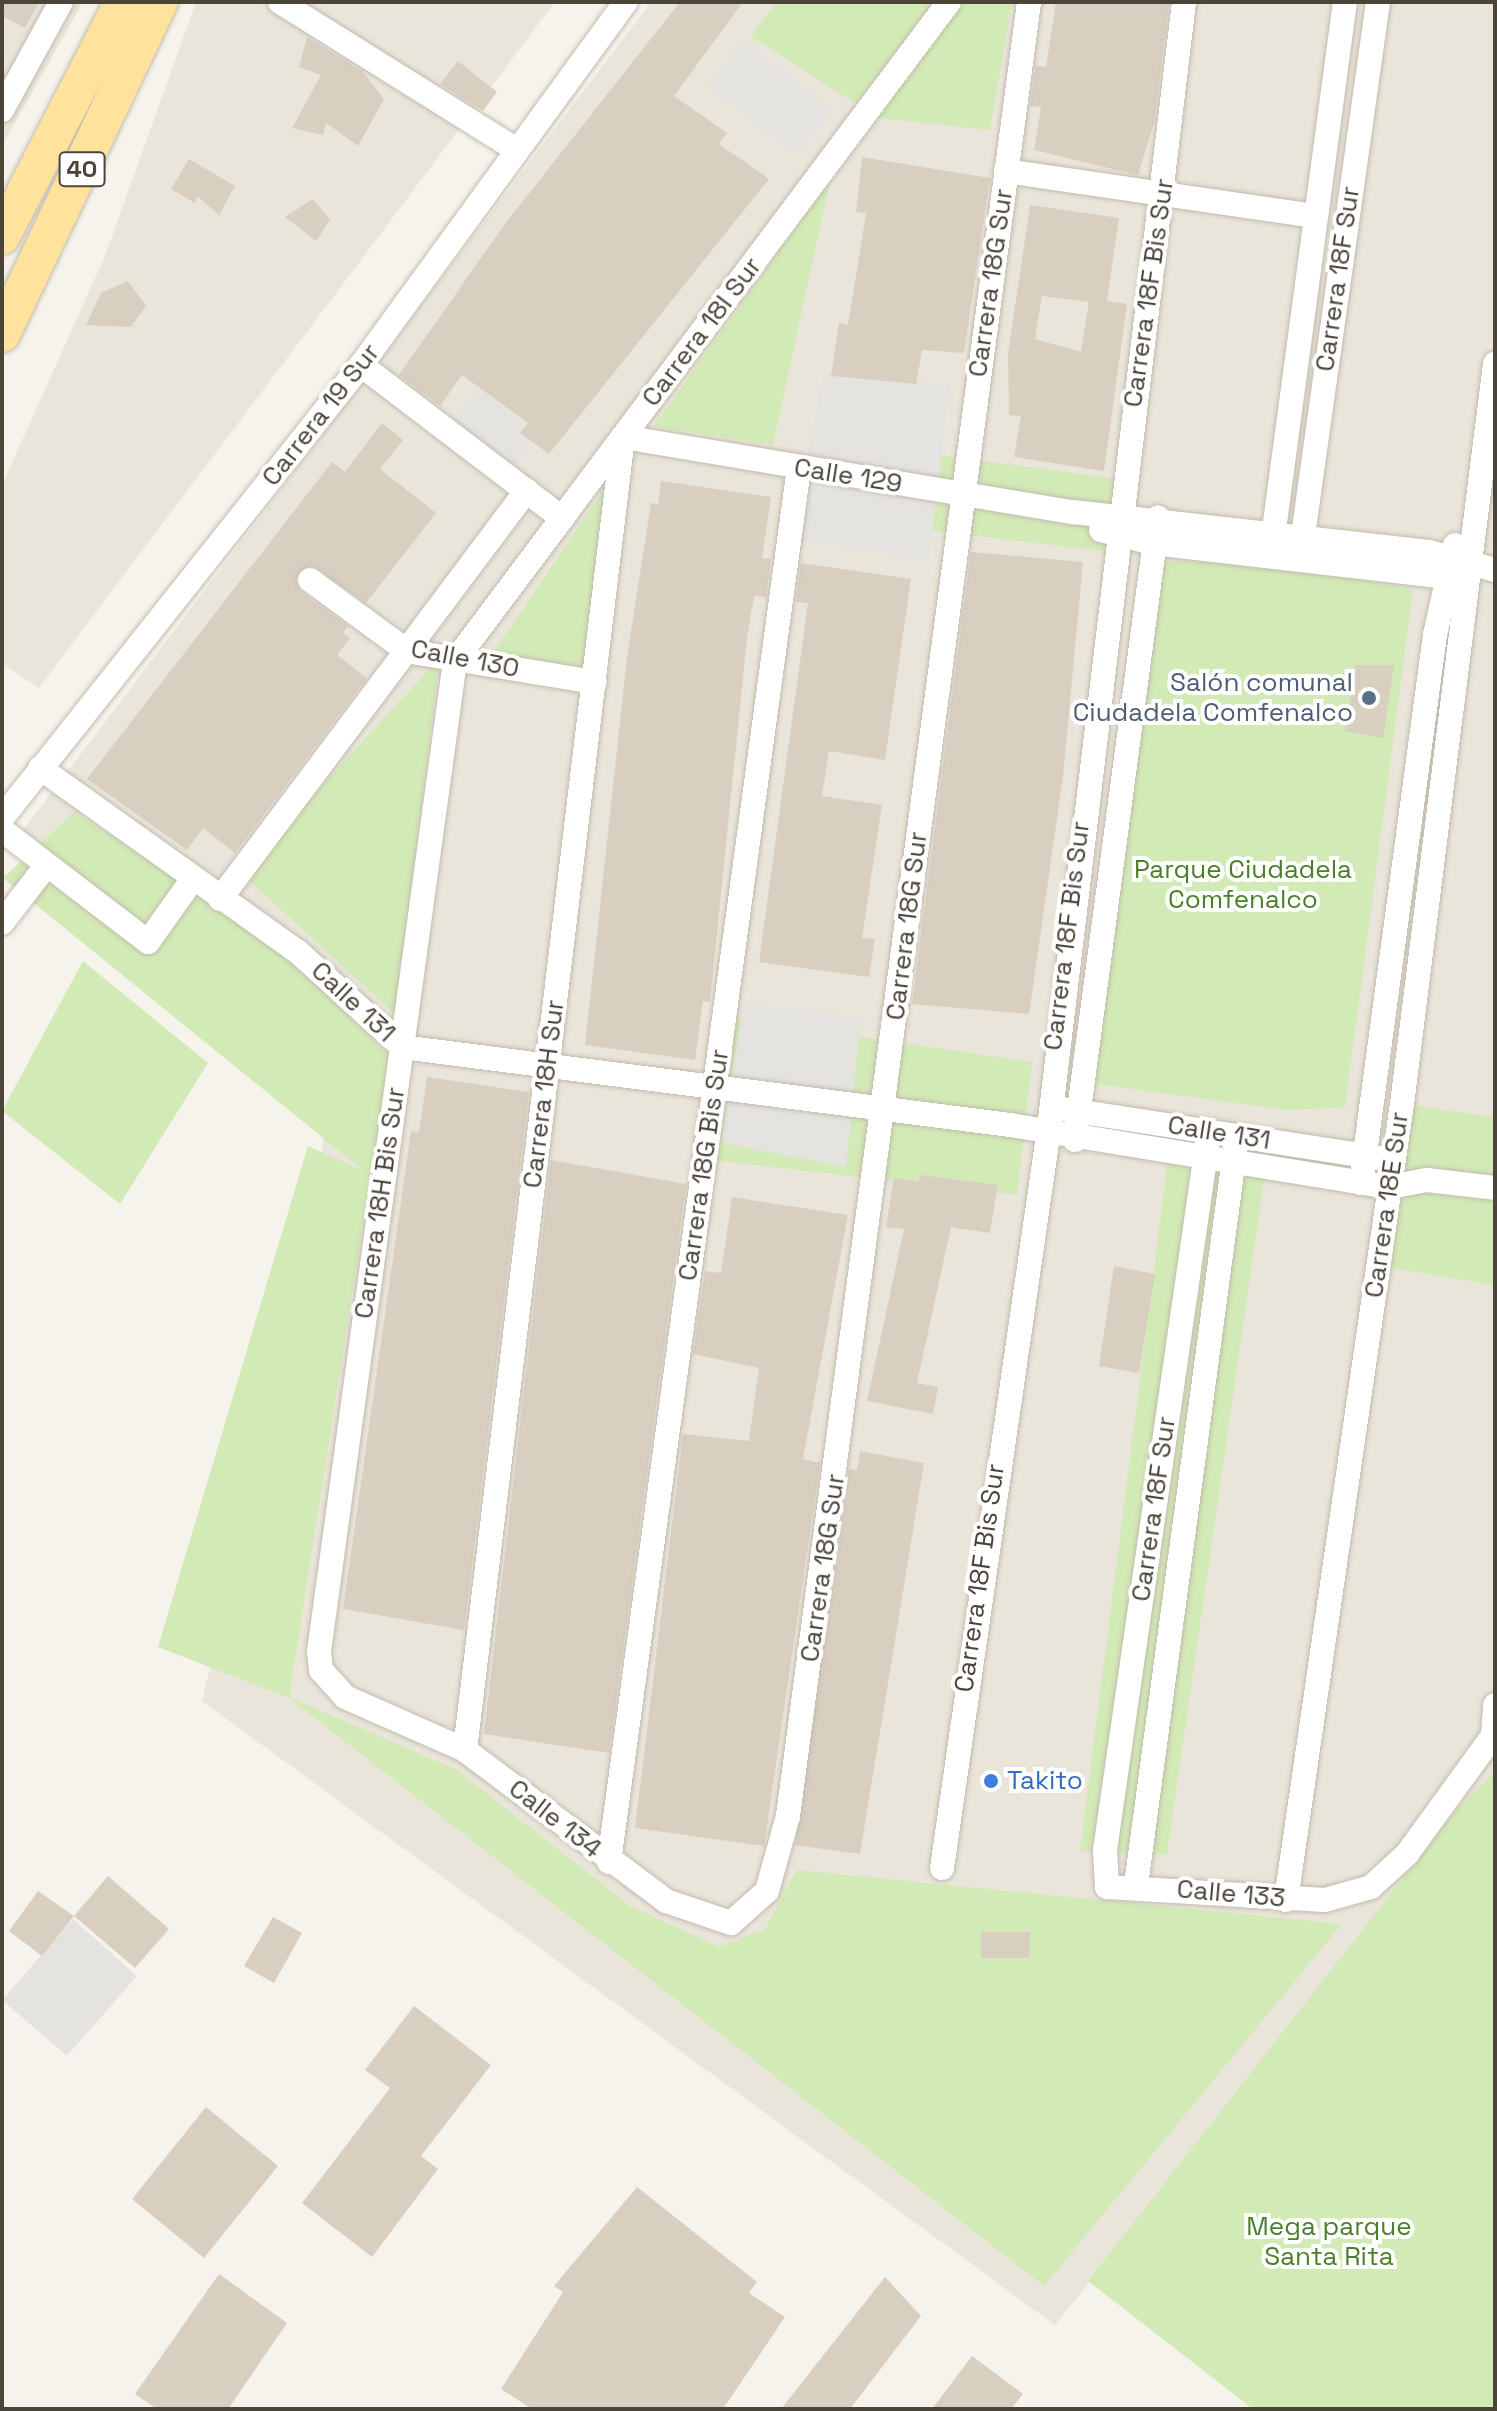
<!DOCTYPE html>
<html>
<head>
<meta charset="utf-8">
<style>
  body { margin:0 }
  #map { position:relative; width:1497px; height:2411px; overflow:hidden; background:#f6f3ec; font-family:"Space Grotesk",sans-serif }
  div>[style] { position:absolute }
  [style*='--x'] { left:calc(var(--x)*1px); top:calc(var(--y)*1px); width:calc(var(--w)*1px); rotate:calc(var(--a)*1deg) }
  .residential>* { inset:0; background:#eae5da }
  .green>* { inset:0; background:#d2eab5 }
  .parking>* { inset:0; background:#e5e3e0 }
  .building>* { inset:0; background:#d8cfc1 }
  .roads { filter:drop-shadow(0 0 2px #c2bbae) drop-shadow(0 0 2px #c2bbae) }
  .minor>* { height:24px; margin:-12px; padding:0 12px; transform-origin:12px; border-radius:12px; background:#fff }
  .primary>* { height:36px; margin:-18px; padding:0 18px; transform-origin:18px; border-radius:18px; background:#ffe39c }
  .dots>* { width:22px; height:22px; translate:-50% -50%; box-sizing:border-box; border:4px solid #fff; border-radius:50% }
  span { translate:-50% -50%; white-space:nowrap; text-align:center; line-height:1.15; -webkit-text-stroke:8px #fff; paint-order:stroke }
  .shield-label span { padding:2px 6px; background:#fff; border:2px solid; border-radius:6px; -webkit-text-stroke-width:0 }
  .shield-label { font-size:24px; color:#4b4439; font-weight:700 }
  .street-label { font-size:26px; color:#4b4439 }
  .service-label { font-size:26px; color:#4e5e75 }
  .right { translate:-100% -50%; text-align:right }
  .park-label { font-size:26px; color:#4a7f2a }
  .shop-label { font-size:26px; color:#366cbe }
  .left { translate:0 -50%; text-align:left }
  .frame { position:absolute; inset:0; border:4px solid #4b4439; pointer-events:none }
</style>
</head>
<body>
<div id="map">
  <div class="residential">
    <div style="clip-path:polygon(2px 2px,83px 2px,2px 146px)"></div>
    <div style="clip-path:polygon(196px 2px,555px 2px,39px 688px,2px 664px,2px 485px,105px 256px)"></div>
    <div style="clip-path:polygon(651px 2px,1495px 2px,1495px 1777px,1055px 2325px,202px 1701px,271px 1412px,337px 1070px,17px 838px)"></div>
  </div>
  <div class="green">
    <div style="clip-path:polygon(776px 2px,942px 2px,855px 103px,751px 37px)"></div>
    <div style="clip-path:polygon(963px 2px,1012px 2px,990px 130px,869px 117px)"></div>
    <div style="clip-path:polygon(830px 180px,773px 445px,654px 426px)"></div>
    <div style="clip-path:polygon(825px 440px,1119px 479px,1110px 552px,816px 517px)"></div>
    <div style="clip-path:polygon(613px 476px,592px 675px,489px 659px)"></div>
    <div style="clip-path:polygon(1155px 561px,1287px 564px,1413px 590px,1345px 1108px,1287px 1110px,1088px 1083px)"></div>
    <div style="clip-path:polygon(439px 659px,396px 1015px,241px 873px)"></div>
    <div style="clip-path:polygon(74px 812px,263px 933px,389px 1056px,289px 1697px,457px 1770px,630px 1906px,719px 1947px,765px 1929px,797px 1870px,1342px 1924px,1044px 2286px,289px 1698px,158px 1647px,308px 1146px,365px 1172px,3px 878px)"></div>
    <div style="clip-path:polygon(83px 961px,208px 1063px,120px 1204px,2px 1111px)"></div>
    <div style="clip-path:polygon(729px 1017px,1032px 1062px,1017px 1195px,712px 1160px)"></div>
    <div style="clip-path:polygon(1409px 1105px,1495px 1117px,1495px 1285px,1391px 1268px)"></div>
    <div style="clip-path:polygon(1169px 1151px,1266px 1166px,1167px 1854px,1080px 1851px)"></div>
    <div style="clip-path:polygon(1495px 1772px,1495px 2409px,1253px 2409px,1088px 2281px,1457px 1809px)"></div>
  </div>
  <div class="parking">
    <div style="clip-path:polygon(743px 40px,833px 109px,796px 156px,707px 86px)"></div>
    <div style="clip-path:polygon(824px 370px,950px 384px,929px 560px,791px 538px)"></div>
    <div style="clip-path:polygon(480px 388px,534px 433px,515px 473px,449px 421px)"></div>
    <div style="clip-path:polygon(744px 1003px,861px 1016px,846px 1167px,721px 1143px)"></div>
    <div style="clip-path:polygon(73px 1919px,137px 1976px,67px 2056px,2px 2000px)"></div>
  </div>
  <div class="building">
    <div style="clip-path:polygon(2px 2px,39px 2px,25px 28px,2px 16px)"></div>
    <div style="clip-path:polygon(680px 2px,743px 2px,674px 96px,727px 133px,719px 144px,769px 179px,549px 454px,520px 433px,528px 423px,462px 375px,440px 406px,399px 375px,504px 225px)"></div>
    <div style="clip-path:polygon(1056px 2px,1169px 2px,1154px 123px,1138px 175px,1034px 150px,1041px 107px,1030px 106px,1036px 66px,1046px 67px)"></div>
    <div style="clip-path:polygon(307px 37px,362px 71px,384px 99px,358px 146px,326px 123px,323px 135px,292px 128px,321px 75px,299px 67px)"></div>
    <div style="clip-path:polygon(458px 61px,497px 92px,483px 111px,440px 84px)"></div>
    <div style="clip-path:polygon(862px 157px,990px 178px,964px 353px,922px 350px,916px 384px,831px 376px,839px 323px,848px 325px,866px 213px,856px 212px)"></div>
    <div style="clip-path:polygon(189px 159px,235px 186px,219px 215px,198px 197px,195px 203px,171px 189px)"></div>
    <div style="clip-path:polygon(313px 199px,330px 220px,316px 241px,285px 217px)"></div>
    <div style="clip-path:polygon(evenodd,1030px 205px,1119px 218px,1107px 301px,1127px 304px,1104px 471px,1014px 457px,1021px 416px,1009px 415px,1008px 354px,1030px 205px,1042px 296px,1089px 302px,1081px 352px,1035px 339px,1042px 296px)"></div>
    <div style="clip-path:polygon(128px 281px,146px 306px,131px 327px,86px 325px,101px 293px)"></div>
    <div style="clip-path:polygon(382px 423px,403px 440px,380px 469px,436px 513px,366px 603px,312px 565px,295px 579px,301px 592px,348px 626px,343px 633px,350px 638px,337px 655px,367px 678px,235px 853px,203px 828px,187px 850px,87px 779px,332px 462px,345px 472px)"></div>
    <div style="clip-path:polygon(661px 481px,771px 497px,762px 558px,771px 559px,766px 597px,754px 596px,747px 638px,710px 1002px,703px 1001px,695px 1060px,585px 1045px,627px 657px,651px 503px,658px 504px)"></div>
    <div style="clip-path:polygon(971px 552px,1083px 562px,1063px 777px,1029px 1014px,912px 1004px)"></div>
    <div style="clip-path:polygon(801px 563px,911px 579px,885px 760px,829px 751px,822px 796px,882px 805px,862px 938px,875px 939px,869px 977px,759px 962px,808px 603px,796px 602px)"></div>
    <div style="clip-path:polygon(1356px 665px,1394px 665px,1383px 738px,1345px 731px)"></div>
    <div style="clip-path:polygon(427px 1077px,529px 1092px,464px 1630px,343px 1609px,411px 1131px,419px 1132px)"></div>
    <div style="clip-path:polygon(551px 1160px,686px 1184px,609px 1753px,484px 1734px)"></div>
    <div style="clip-path:polygon(920px 1175px,998px 1185px,990px 1233px,951px 1227px,917px 1383px,938px 1387px,933px 1414px,867px 1401px,904px 1229px,886px 1227px,894px 1178px,919px 1182px)"></div>
    <div style="clip-path:polygon(732px 1197px,848px 1215px,803px 1459px,820px 1463px,764px 1846px,635px 1828px,683px 1434px,749px 1441px,759px 1368px,693px 1354px,705px 1271px,721px 1273px)"></div>
    <div style="clip-path:polygon(1114px 1266px,1155px 1274px,1139px 1373px,1099px 1366px)"></div>
    <div style="clip-path:polygon(860px 1451px,924px 1463px,860px 1854px,795px 1845px,849px 1469px,857px 1470px)"></div>
    <div style="clip-path:polygon(108px 1876px,169px 1929px,135px 1968px,74px 1916px)"></div>
    <div style="clip-path:polygon(38px 1891px,74px 1916px,42px 1956px,9px 1931px)"></div>
    <div style="clip-path:polygon(273px 1917px,302px 1933px,274px 1983px,244px 1966px)"></div>
    <div style="clip-path:polygon(981px 1932px,1030px 1932px,1029px 1958px,981px 1958px)"></div>
    <div style="clip-path:polygon(414px 2006px,491px 2065px,421px 2156px,438px 2169px,372px 2257px,302px 2203px,390px 2088px,365px 2070px)"></div>
    <div style="clip-path:polygon(206px 2107px,278px 2166px,204px 2258px,132px 2199px)"></div>
    <div style="clip-path:polygon(637px 2187px,757px 2282px,749px 2293px,785px 2317px,723px 2409px,532px 2409px,501px 2389px,563px 2292px,554px 2286px)"></div>
    <div style="clip-path:polygon(219px 2274px,287px 2323px,228px 2409px,157px 2409px,135px 2394px)"></div>
    <div style="clip-path:polygon(885px 2277px,921px 2316px,850px 2409px,781px 2409px)"></div>
    <div style="clip-path:polygon(972px 2356px,1023px 2394px,1011px 2409px,932px 2409px)"></div>
  </div>
  <div class="roads">
    <div class="minor">
      <div style="--x:280;--y:2;--w:276;--a:32"></div>
      <div style="--x:949;--y:2;--w:824;--a:126.86"></div>
      <div style="--x:455;--y:661;--w:999;--a:97.82"></div>
      <div style="--x:319;--y:1651;--w:19;--a:84"></div>
      <div style="--x:321;--y:1670;--w:36;--a:48"></div>
      <div style="--x:345;--y:1697;--w:131;--a:23.8"></div>
      <div style="--x:465;--y:1750;--w:251;--a:36.9"></div>
      <div style="--x:666;--y:1901;--w:69;--a:18.7"></div>
      <div style="--x:731;--y:1923;--w:48;--a:-41.6"></div>
      <div style="--x:767;--y:1891;--w:78;--a:-74.4"></div>
      <div style="--x:788;--y:1816;--w:1830;--a:-82.43"></div>
      <div style="--x:2;--y:110;--w:123;--a:-61.4"></div>
      <div style="--x:1006;--y:171;--w:313;--a:8.3"></div>
      <div style="--x:361;--y:365;--w:253;--a:37.3"></div>
      <div style="--x:1101;--y:530;--w:54;--a:14"></div>
      <div style="--x:1153;--y:543;--w:312;--a:6.6"></div>
      <div style="--x:1271;--y:552;--w:555;--a:-82.34"></div>
      <div style="--x:1300;--y:557;--w:560;--a:-82"></div>
      <div style="--x:310;--y:580;--w:120;--a:36.2"></div>
      <div style="--x:407;--y:651;--w:190;--a:9.4"></div>
      <div style="--x:40;--y:768;--w:315;--a:35.5"></div>
      <div style="--x:297;--y:951;--w:142;--a:42.4"></div>
      <div style="--x:402;--y:1047;--w:613;--a:7.31"></div>
      <div style="--x:1010;--y:1125;--w:385;--a:9.3"></div>
      <div style="--x:1390;--y:1187;--w:38;--a:-11"></div>
      <div style="--x:1427;--y:1180;--w:68;--a:6.7"></div>
      <div style="--x:2;--y:818;--w:578;--a:-51.6"></div>
      <div style="--x:361;--y:365;--w:449;--a:-53.9"></div>
      <div style="--x:2;--y:830;--w:184;--a:37.5"></div>
      <div style="--x:148;--y:942;--w:76;--a:-54.6"></div>
      <div style="--x:220;--y:899;--w:511;--a:-53.11"></div>
      <div style="--x:2;--y:923;--w:72;--a:-52.3"></div>
      <div style="--x:1063;--y:1109;--w:319;--a:8.8"></div>
      <div style="--x:1209;--y:1131;--w:726;--a:98.23"></div>
      <div style="--x:1105;--y:1850;--w:37;--a:87"></div>
      <div style="--x:1107;--y:1887;--w:218;--a:3.4"></div>
      <div style="--x:1325;--y:1900;--w:48;--a:-15.8"></div>
      <div style="--x:1371;--y:1887;--w:49;--a:-42.5"></div>
      <div style="--x:1407;--y:1854;--w:150;--a:-54"></div>
      <div style="--x:1075;--y:1140;--w:628;--a:-82.4"></div>
      <div style="--x:1361;--y:1183;--w:553;--a:-82.31"></div>
      <div style="--x:1435;--y:635;--w:92;--a:-77.5"></div>
      <div style="--x:1493;--y:1735;--w:30;--a:-86"></div>
      <div style="--x:465;--y:1750;--w:1322;--a:-83.14"></div>
      <div style="--x:623;--y:437;--w:456;--a:9.5"></div>
      <div style="--x:1073;--y:512;--w:358;--a:6.4"></div>
      <div style="--x:1429;--y:552;--w:68;--a:15.3"></div>
      <div style="--x:609;--y:1862;--w:1407;--a:-82.24"></div>
      <div style="--x:942;--y:1868;--w:740;--a:-81.76"></div>
      <div style="--x:1048;--y:1136;--w:1142;--a:-83.16"></div>
      <div style="--x:1136;--y:1885;--w:756;--a:-82.32"></div>
      <div style="--x:1286;--y:1900;--w:804;--a:-81.71"></div>
      <div style="--x:1402;--y:1104;--w:746;--a:-82.84"></div>
    </div>
    <div class="primary">
      <div style="--x:2;--y:236;--w:263;--a:-62.7"></div>
      <div style="--x:2;--y:334;--w:368;--a:-64.6"></div>
    </div>
  </div>
  <div class="dots">
    <div style="left:1369px;top:698px;background:#5c6f8a"></div>
    <div style="left:991px;top:1781px;background:#3f7fe0"></div>
  </div>
  <div class="shield-label">
    <span style="left:82px;top:169px">40</span>
  </div>
  <div class="street-label">
    <span style="left:1338px;top:279px;rotate:-82deg">Carrera 18F Sur</span>
    <span style="left:991px;top:283px;rotate:-82deg">Carrera 18G Sur</span>
    <span style="left:1149px;top:293px;rotate:-82deg">Carrera 18F Bis Sur</span>
    <span style="left:702px;top:332px;rotate:-53deg">Carrera 18I Sur</span>
    <span style="left:321px;top:415px;rotate:-52deg">Carrera 19 Sur</span>
    <span style="left:848px;top:476px;rotate:9deg">Calle 129</span>
    <span style="left:465px;top:659px;rotate:11deg">Calle 130</span>
    <span style="left:907px;top:926px;rotate:-83deg">Carrera 18G Sur</span>
    <span style="left:1067px;top:936px;rotate:-83deg">Carrera 18F Bis Sur</span>
    <span style="left:353px;top:1002px;rotate:43deg">Calle 131</span>
    <span style="left:544px;top:1094px;rotate:-83deg">Carrera 18H Sur</span>
    <span style="left:1219px;top:1133px;rotate:9deg">Calle 131</span>
    <span style="left:704px;top:1165px;rotate:-82deg">Carrera 18G Bis Sur</span>
    <span style="left:380px;top:1203px;rotate:-82deg">Carrera 18H Bis Sur</span>
    <span style="left:1387px;top:1205px;rotate:-82deg">Carrera 18E Sur</span>
    <span style="left:1154px;top:1509px;rotate:-82deg">Carrera 18F Sur</span>
    <span style="left:823px;top:1568px;rotate:-82deg">Carrera 18G Sur</span>
    <span style="left:980px;top:1578px;rotate:-82deg">Carrera 18F Bis Sur</span>
    <span style="left:555px;top:1819px;rotate:38deg">Calle 134</span>
    <span style="left:1231px;top:1894px;rotate:5deg">Calle 133</span>
  </div>
  <div class="service-label">
    <span class="right" style="left:1353px;top:698px">Salón comunal<br>Ciudadela Comfenalco</span>
  </div>
  <div class="park-label">
    <span style="left:1243px;top:885px">Parque Ciudadela<br>Comfenalco</span>
    <span style="left:1329px;top:2242px">Mega parque<br>Santa Rita</span>
  </div>
  <div class="shop-label">
    <span class="left" style="left:1007px;top:1781px">Takito</span>
  </div>
  <div class="frame"></div>
</div>
</body>
</html>
